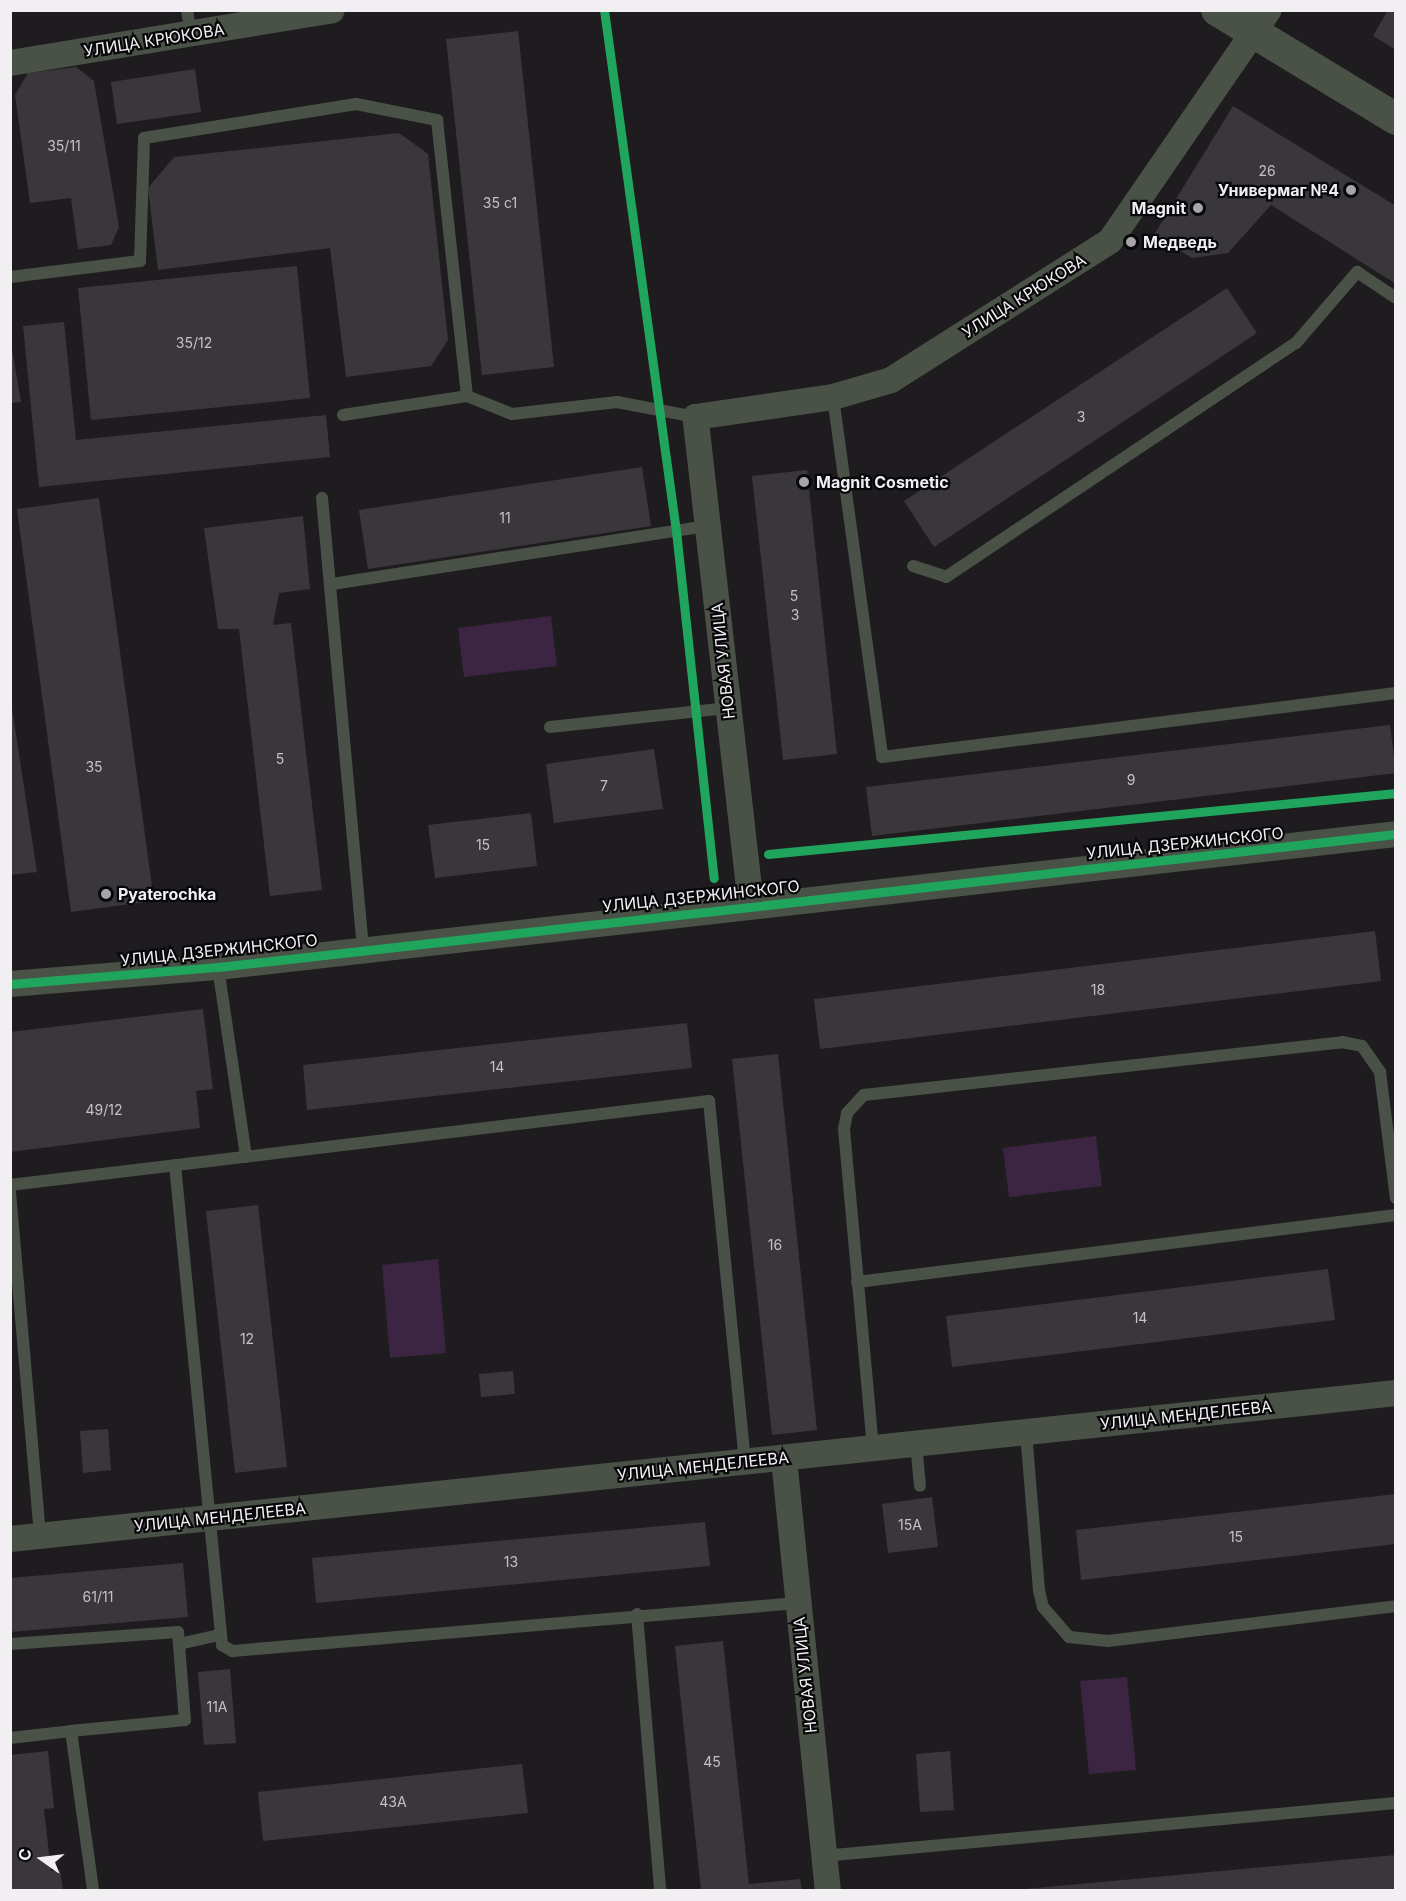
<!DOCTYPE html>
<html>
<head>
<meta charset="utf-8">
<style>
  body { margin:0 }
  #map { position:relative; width:1406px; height:1901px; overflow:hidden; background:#1f1c1f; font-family:Inter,sans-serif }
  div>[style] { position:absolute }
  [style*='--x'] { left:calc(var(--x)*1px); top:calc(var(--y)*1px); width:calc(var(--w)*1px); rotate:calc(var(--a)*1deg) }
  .green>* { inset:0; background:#3c2542 }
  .building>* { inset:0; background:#3a373a }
  .service>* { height:12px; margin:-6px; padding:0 6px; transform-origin:6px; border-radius:6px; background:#4a5248 }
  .minor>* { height:26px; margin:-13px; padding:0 13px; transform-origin:13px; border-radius:13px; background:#4a5248 }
  .tertiary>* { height:32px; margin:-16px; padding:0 16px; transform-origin:16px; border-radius:16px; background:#4a5248 }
  .cycleway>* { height:9px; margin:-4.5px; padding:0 4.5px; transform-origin:4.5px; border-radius:4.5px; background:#20a55d }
  .dots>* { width:16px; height:16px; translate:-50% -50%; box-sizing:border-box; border:3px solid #080709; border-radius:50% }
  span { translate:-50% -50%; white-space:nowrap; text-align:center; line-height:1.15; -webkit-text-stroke:4.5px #080709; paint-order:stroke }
  .number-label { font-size:14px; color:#c4c1c5 }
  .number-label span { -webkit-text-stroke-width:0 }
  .street-label { font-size:16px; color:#f2eff3 }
  .poi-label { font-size:16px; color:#f2eff3; font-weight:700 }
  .right { translate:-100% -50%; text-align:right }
  .left { translate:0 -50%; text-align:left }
  .frame { position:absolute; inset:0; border:12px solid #f2eff3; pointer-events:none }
  .north { position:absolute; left:12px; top:1829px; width:60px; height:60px; -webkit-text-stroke:4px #080709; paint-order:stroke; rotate:284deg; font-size:16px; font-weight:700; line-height:24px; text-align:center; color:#f2eff3 }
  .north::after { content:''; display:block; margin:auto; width:21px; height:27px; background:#f2eff3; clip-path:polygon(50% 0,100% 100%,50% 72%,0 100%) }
</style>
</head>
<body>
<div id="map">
  <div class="green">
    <div style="clip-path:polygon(551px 616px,557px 666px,464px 677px,458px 628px)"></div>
    <div style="clip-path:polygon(1096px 1136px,1102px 1186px,1009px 1197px,1003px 1148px)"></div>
    <div style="clip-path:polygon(438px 1259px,446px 1353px,390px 1358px,382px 1265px)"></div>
    <div style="clip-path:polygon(1127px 1677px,1136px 1770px,1089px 1774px,1080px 1681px)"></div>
  </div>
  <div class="building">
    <div style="clip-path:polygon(1388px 10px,1396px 10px,1396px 50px,1373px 36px)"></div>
    <div style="clip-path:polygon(518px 31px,554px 367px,482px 375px,446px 39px)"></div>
    <div style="clip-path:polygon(76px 67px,94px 81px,119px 227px,111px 245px,78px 249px,71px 198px,30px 203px,15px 95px,28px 73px)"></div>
    <div style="clip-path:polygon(195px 69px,201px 112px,117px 124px,111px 82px)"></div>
    <div style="clip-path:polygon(1233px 106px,1396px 206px,1396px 284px,1271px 205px,1228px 253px,1192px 258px,1154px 235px)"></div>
    <div style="clip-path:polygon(399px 133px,428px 154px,448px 340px,431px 366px,346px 377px,330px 248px,158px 270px,148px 188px,174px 157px)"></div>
    <div style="clip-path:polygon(297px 266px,310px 398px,91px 420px,78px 288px)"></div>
    <div style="clip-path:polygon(1227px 288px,1257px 333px,934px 547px,904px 501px)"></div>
    <div style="clip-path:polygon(64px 322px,76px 440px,326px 415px,330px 457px,39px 487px,23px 326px)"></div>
    <div style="clip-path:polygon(10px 337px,21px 402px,10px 403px)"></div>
    <div style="clip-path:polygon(642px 467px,651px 526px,368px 569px,359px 510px)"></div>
    <div style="clip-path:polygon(807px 470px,837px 754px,783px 760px,752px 476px)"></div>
    <div style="clip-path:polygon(99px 498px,154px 901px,71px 912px,17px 509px)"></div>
    <div style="clip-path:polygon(303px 516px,310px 589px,279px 593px,273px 625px,291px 623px,322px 890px,270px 896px,239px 629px,218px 629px,204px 528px)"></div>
    <div style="clip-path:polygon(10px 695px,37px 872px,10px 875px)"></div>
    <div style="clip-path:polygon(1390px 725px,1396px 773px,872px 836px,866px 787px)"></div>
    <div style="clip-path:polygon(654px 749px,663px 809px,554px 823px,546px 764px)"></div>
    <div style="clip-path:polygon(531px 813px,537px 866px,435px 878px,428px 825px)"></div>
    <div style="clip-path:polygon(1375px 931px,1381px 981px,820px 1049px,814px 999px)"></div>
    <div style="clip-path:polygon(203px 1009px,213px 1089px,196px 1091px,200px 1128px,10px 1152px,10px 1032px)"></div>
    <div style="clip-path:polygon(687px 1023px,692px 1068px,307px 1110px,303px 1065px)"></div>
    <div style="clip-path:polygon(778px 1054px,817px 1430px,772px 1435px,732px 1059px)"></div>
    <div style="clip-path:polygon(258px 1205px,287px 1467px,235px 1473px,206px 1211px)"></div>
    <div style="clip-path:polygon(1328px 1269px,1335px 1320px,952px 1367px,946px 1316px)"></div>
    <div style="clip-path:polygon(513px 1371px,515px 1394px,481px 1397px,479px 1374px)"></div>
    <div style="clip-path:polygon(108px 1429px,111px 1470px,83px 1473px,80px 1431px)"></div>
    <div style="clip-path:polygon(1396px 1494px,1396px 1544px,1081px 1580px,1076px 1530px)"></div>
    <div style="clip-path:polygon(932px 1497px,938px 1547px,888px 1553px,882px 1504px)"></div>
    <div style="clip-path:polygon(705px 1522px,710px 1566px,316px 1603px,312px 1558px)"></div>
    <div style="clip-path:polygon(183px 1563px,188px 1617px,10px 1632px,10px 1578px)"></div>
    <div style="clip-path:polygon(723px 1641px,749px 1884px,800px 1879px,802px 1890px,701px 1890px,675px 1646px)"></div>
    <div style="clip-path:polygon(230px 1669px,236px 1743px,204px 1745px,198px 1672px)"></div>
    <div style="clip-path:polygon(48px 1751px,54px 1808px,44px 1809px,51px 1871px,60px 1870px,63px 1890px,10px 1890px,10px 1755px)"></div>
    <div style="clip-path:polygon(950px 1751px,954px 1810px,920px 1812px,916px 1754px)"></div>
    <div style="clip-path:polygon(522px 1764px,528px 1813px,263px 1841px,258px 1792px)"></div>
    <div style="clip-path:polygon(1396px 1855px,1396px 1890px,1025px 1890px,1025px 1889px)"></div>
  </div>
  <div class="service">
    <div style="--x:187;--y:10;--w:24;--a:81"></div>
    <div style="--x:10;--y:277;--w:131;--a:-7"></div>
    <div style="--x:140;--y:261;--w:123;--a:-88.1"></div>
    <div style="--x:144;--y:138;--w:215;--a:-9.1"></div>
    <div style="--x:356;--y:104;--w:83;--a:11.2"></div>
    <div style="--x:437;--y:120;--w:278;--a:83.8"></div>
    <div style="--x:467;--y:396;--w:48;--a:21.8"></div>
    <div style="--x:512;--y:414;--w:106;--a:-6.5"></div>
    <div style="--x:617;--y:402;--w:79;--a:10.9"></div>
    <div style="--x:833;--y:397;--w:363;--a:82.2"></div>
    <div style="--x:882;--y:757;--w:518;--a:-7.1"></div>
    <div style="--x:343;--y:415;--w:125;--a:-8.7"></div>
    <div style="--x:322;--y:498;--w:453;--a:84.8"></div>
    <div style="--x:913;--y:566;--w:35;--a:18"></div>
    <div style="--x:946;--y:577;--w:421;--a:-33.8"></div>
    <div style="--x:1296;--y:343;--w:94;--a:-49.3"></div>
    <div style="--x:1357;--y:272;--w:47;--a:33.7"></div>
    <div style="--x:332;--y:584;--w:380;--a:-8.8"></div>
    <div style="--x:550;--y:727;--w:180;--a:-6.1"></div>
    <div style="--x:218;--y:967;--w:192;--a:81.6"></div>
    <div style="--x:175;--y:1165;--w:482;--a:84.4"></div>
    <div style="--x:222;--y:1645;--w:12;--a:31"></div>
    <div style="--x:232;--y:1651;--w:568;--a:-4.85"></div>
    <div style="--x:10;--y:1185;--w:704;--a:-6.85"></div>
    <div style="--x:709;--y:1101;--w:362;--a:84.3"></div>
    <div style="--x:10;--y:1192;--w:345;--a:85"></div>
    <div style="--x:857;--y:1282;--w:543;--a:-7.09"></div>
    <div style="--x:1026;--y:1432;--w:159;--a:85.3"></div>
    <div style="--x:1039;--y:1590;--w:17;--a:77"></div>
    <div style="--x:1043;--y:1607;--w:40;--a:49"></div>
    <div style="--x:1069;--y:1637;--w:39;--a:6"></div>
    <div style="--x:1108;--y:1641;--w:290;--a:-6.9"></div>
    <div style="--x:916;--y:1443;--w:43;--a:84.7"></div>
    <div style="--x:873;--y:1448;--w:320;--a:-95.2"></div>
    <div style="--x:844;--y:1129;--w:16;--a:-79"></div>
    <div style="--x:847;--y:1113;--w:25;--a:-47"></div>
    <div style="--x:864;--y:1095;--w:481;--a:-6.3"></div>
    <div style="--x:1342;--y:1042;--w:20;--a:11"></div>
    <div style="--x:1362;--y:1046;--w:32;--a:55"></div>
    <div style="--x:1380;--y:1072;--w:127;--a:82.8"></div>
    <div style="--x:637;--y:1614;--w:277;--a:85.2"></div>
    <div style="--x:10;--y:1644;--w:168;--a:-4.1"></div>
    <div style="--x:178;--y:1632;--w:88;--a:85.5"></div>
    <div style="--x:185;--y:1720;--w:115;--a:174.5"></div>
    <div style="--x:71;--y:1731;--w:161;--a:82.1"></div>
    <div style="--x:179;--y:1644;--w:41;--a:-12.7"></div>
    <div style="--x:10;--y:1738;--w:61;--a:-6.5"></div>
    <div style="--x:823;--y:1856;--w:575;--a:-5.28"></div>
  </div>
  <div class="minor">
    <div style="--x:10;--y:63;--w:326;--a:-9.3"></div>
    <div style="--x:751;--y:905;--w:491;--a:-96.5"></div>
    <div style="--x:695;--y:417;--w:139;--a:-8.2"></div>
    <div style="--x:833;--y:397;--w:60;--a:-16.3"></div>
    <div style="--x:891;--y:380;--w:259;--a:-32.4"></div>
    <div style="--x:1110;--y:241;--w:280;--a:-55.5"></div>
    <div style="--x:10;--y:984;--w:209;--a:-4.7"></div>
    <div style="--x:218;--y:967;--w:1185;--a:-6.44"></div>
    <div style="--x:784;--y:1459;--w:433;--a:84.2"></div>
    <div style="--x:10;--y:1539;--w:1394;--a:-6.01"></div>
  </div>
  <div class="tertiary">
    <div style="--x:1217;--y:10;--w:210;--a:31.3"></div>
  </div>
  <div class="cycleway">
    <div style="--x:604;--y:10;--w:526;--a:82.13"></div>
    <div style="--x:676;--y:531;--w:349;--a:83.8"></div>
    <div style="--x:768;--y:854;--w:631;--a:-5.55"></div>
    <div style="--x:10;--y:984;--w:209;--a:-4.7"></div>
    <div style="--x:218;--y:967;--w:1185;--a:-6.44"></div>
  </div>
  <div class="dots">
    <div style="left:1351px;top:190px;background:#a8a5a9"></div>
    <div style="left:1198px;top:208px;background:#a8a5a9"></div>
    <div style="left:1131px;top:242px;background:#a8a5a9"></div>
    <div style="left:804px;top:482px;background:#a8a5a9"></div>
    <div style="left:106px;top:894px;background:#a8a5a9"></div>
  </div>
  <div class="number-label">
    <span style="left:64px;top:146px">35/11</span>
    <span style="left:1267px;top:171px">26</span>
    <span style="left:500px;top:203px">35 с1</span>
    <span style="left:194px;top:343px">35/12</span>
    <span style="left:1081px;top:417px">3</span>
    <span style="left:505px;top:518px">11</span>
    <span style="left:794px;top:596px">5</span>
    <span style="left:795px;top:615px">3</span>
    <span style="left:280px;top:759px">5</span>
    <span style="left:94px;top:767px">35</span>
    <span style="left:1131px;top:780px">9</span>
    <span style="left:604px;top:786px">7</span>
    <span style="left:483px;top:845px">15</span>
    <span style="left:1098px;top:990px">18</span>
    <span style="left:497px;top:1067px">14</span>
    <span style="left:104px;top:1110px">49/12</span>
    <span style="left:775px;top:1245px">16</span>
    <span style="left:1140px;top:1318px">14</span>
    <span style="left:247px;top:1339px">12</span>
    <span style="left:910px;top:1525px">15А</span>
    <span style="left:1236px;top:1537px">15</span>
    <span style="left:511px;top:1562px">13</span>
    <span style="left:98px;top:1597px">61/11</span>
    <span style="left:217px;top:1707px">11А</span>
    <span style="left:712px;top:1762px">45</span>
    <span style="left:393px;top:1802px">43А</span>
  </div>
  <div class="street-label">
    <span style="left:154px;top:40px;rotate:-9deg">УЛИЦА КРЮКОВА</span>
    <span style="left:1024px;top:296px;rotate:-32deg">УЛИЦА КРЮКОВА</span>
    <span style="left:723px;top:661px;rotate:-96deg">НОВАЯ УЛИЦА</span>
    <span style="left:1185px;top:843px;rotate:-6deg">УЛИЦА ДЗЕРЖИНСКОГО</span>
    <span style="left:701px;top:896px;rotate:-6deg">УЛИЦА ДЗЕРЖИНСКОГО</span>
    <span style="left:219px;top:950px;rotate:-6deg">УЛИЦА ДЗЕРЖИНСКОГО</span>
    <span style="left:1186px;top:1415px;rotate:-6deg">УЛИЦА МЕНДЕЛЕЕВА</span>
    <span style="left:703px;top:1466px;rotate:-6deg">УЛИЦА МЕНДЕЛЕЕВА</span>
    <span style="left:220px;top:1517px;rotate:-6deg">УЛИЦА МЕНДЕЛЕЕВА</span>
    <span style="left:805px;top:1675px;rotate:-96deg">НОВАЯ УЛИЦА</span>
  </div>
  <div class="poi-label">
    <span class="right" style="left:1339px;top:190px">Универмаг №4</span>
    <span class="right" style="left:1186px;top:208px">Magnit</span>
    <span class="left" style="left:1143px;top:242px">Медведь</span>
    <span class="left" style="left:816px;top:482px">Magnit Cosmetic</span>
    <span class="left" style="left:118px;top:894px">Pyaterochka</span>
  </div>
  <div class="frame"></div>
  <div class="north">С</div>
</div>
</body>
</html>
